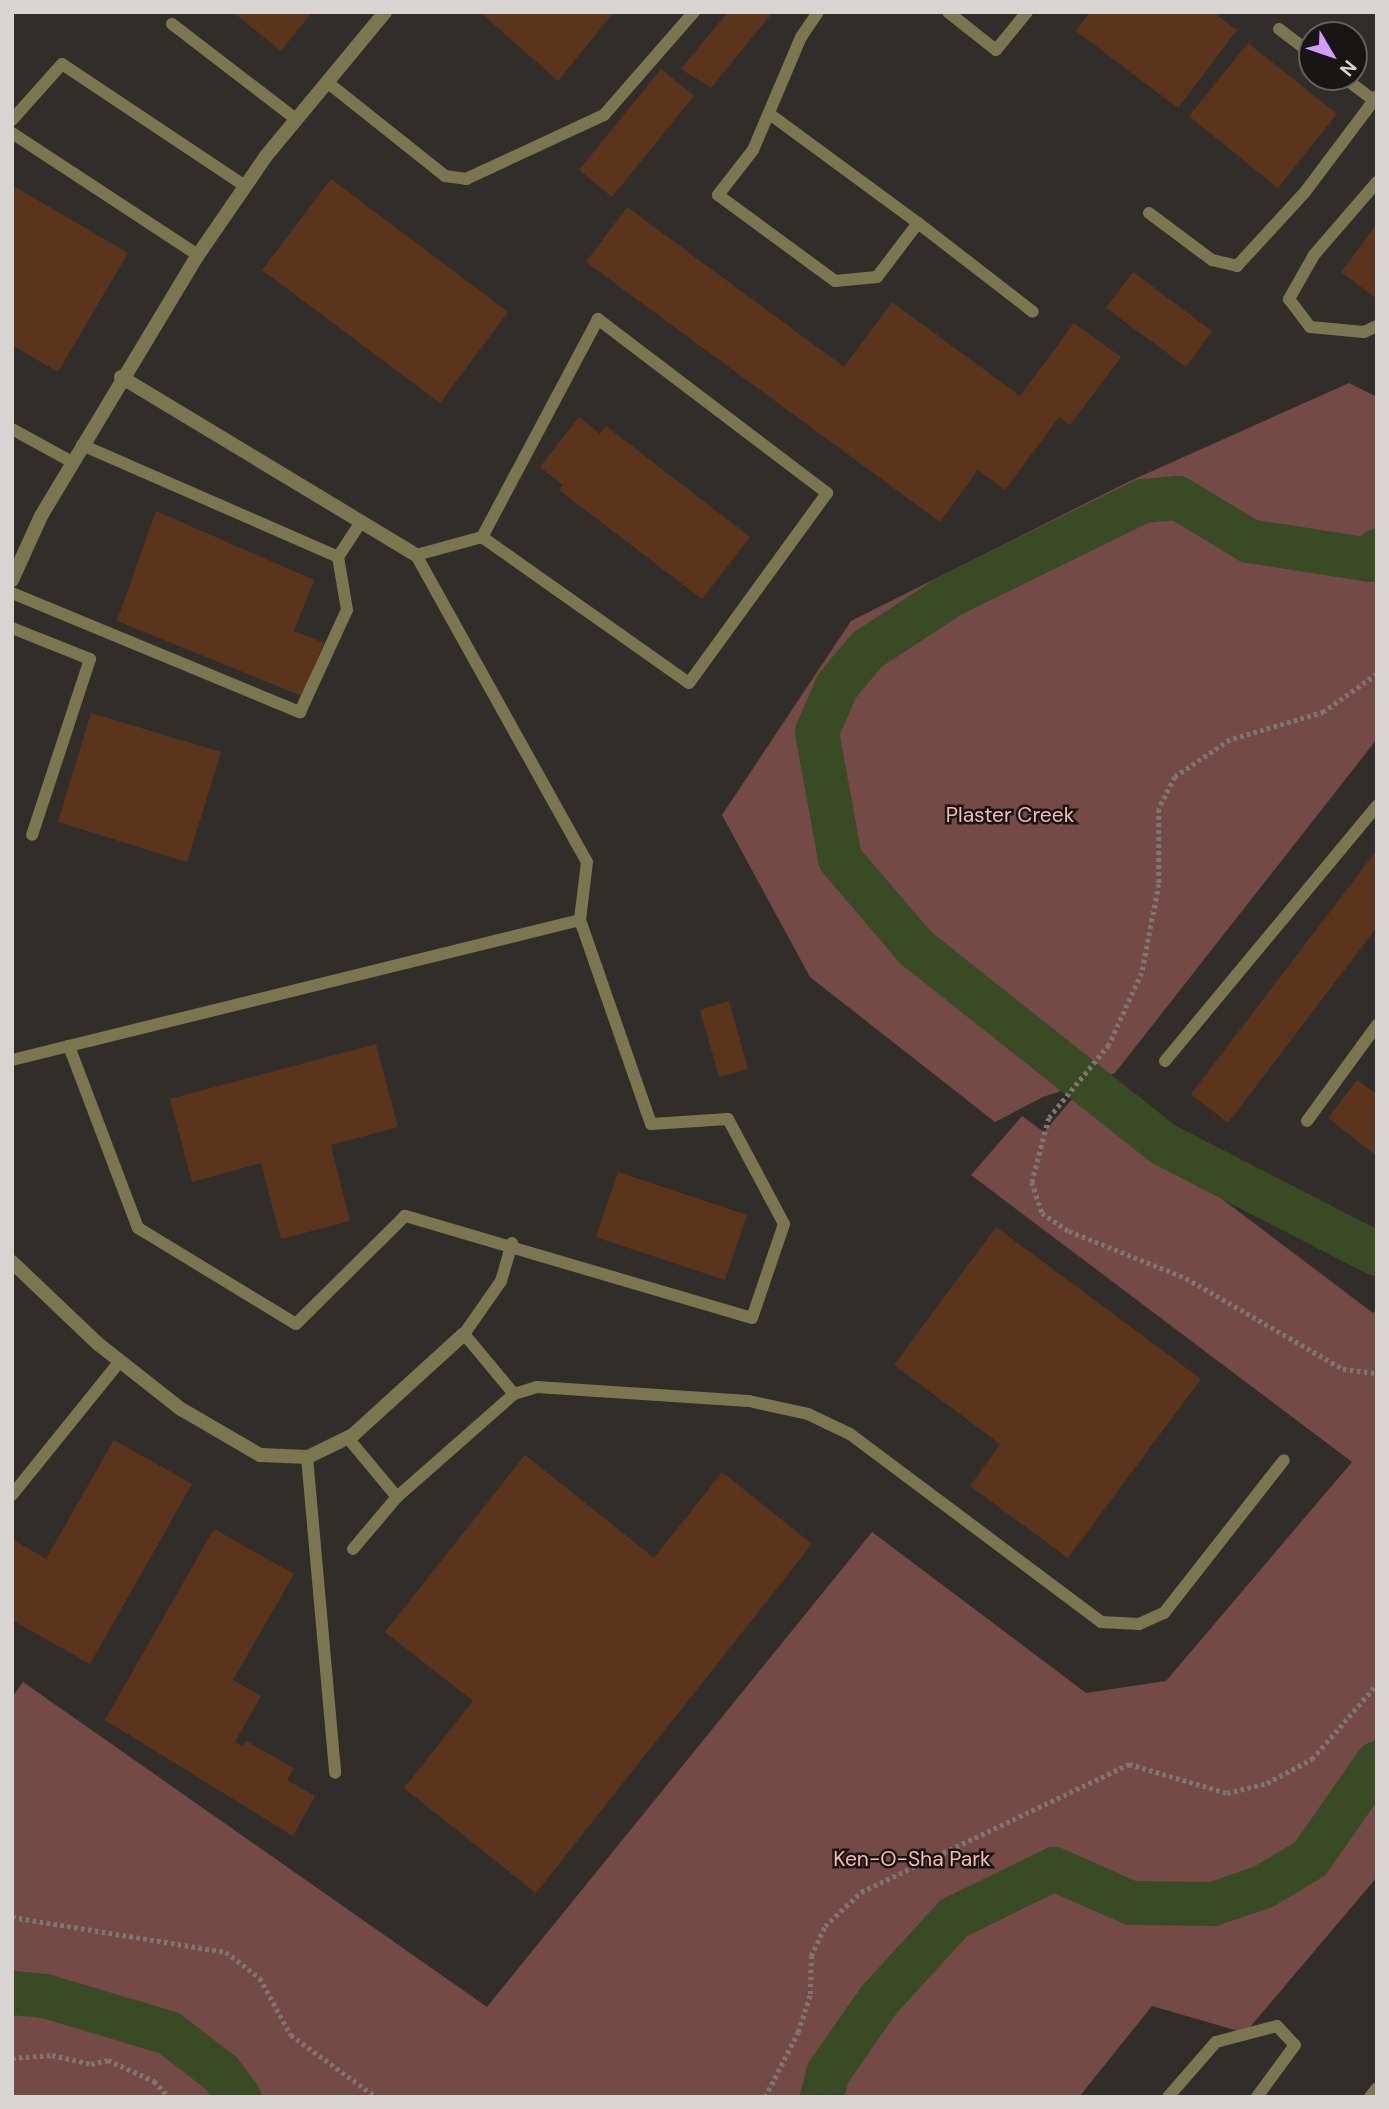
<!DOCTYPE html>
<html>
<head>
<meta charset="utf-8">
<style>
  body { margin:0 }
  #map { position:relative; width:1389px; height:2109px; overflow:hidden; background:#312e29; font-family:"DM Sans",sans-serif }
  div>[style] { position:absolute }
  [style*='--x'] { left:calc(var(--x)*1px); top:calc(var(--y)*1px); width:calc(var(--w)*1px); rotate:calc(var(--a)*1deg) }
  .green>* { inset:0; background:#734a46 }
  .river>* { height:44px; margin:-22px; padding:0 22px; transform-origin:22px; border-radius:22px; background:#394b25 }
  .building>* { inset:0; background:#5a351c }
  .path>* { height:4.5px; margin-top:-2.25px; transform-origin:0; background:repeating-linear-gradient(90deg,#7b7874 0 3.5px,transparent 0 7px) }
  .service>* { height:12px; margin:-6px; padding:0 6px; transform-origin:6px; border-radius:6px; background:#7a7750 }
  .minor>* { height:14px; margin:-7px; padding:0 7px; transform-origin:7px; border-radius:7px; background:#7a7750 }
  span { translate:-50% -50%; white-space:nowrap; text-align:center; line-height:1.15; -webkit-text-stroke:5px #181614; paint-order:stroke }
  .park-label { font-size:21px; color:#fab9b1 }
  .frame { position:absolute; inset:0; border:14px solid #d7d4d1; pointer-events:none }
  .north { position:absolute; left:1298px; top:21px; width:70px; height:70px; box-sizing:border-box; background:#181614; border:2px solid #646260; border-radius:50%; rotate:129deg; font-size:19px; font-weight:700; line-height:28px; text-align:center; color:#d7d4d1 }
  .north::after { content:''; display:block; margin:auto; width:24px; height:32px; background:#d39cfc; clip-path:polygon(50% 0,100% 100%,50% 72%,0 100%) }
</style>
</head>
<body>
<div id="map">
  <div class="green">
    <div style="clip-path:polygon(1349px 383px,1377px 397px,1377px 739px,1115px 1073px,1043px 1097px,995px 1122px,810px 977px,722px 815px,851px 621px,1130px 481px)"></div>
    <div style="clip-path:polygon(1079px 1091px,1373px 1313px,1377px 1309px,1377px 1877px,1245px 2033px,1152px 2006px,1079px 2097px,12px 2097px,12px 1697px,23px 1682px,487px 2007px,872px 1532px,1086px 1693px,1166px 1681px,1352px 1462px,971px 1175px,1022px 1116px,1044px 1132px)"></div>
  </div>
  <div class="river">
    <div style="--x:1377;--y:551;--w:11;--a:128"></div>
    <div style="--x:1370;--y:560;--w:122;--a:-171.1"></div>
    <div style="--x:1249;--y:541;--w:83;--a:-148.8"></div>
    <div style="--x:1178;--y:498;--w:35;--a:175"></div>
    <div style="--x:1143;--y:501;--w:214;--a:153.9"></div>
    <div style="--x:951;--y:595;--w:100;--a:146.8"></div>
    <div style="--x:867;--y:650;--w:47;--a:129.8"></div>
    <div style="--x:837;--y:686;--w:50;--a:113.5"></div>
    <div style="--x:817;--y:732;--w:129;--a:79.7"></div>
    <div style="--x:840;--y:859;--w:117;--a:49.5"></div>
    <div style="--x:916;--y:948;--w:315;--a:38.4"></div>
    <div style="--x:1163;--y:1144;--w:241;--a:27.2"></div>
    <div style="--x:12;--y:1993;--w:33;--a:5"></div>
    <div style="--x:45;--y:1996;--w:129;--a:16.6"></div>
    <div style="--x:169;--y:2033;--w:66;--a:37.6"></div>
    <div style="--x:221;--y:2073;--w:30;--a:53"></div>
    <div style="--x:822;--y:2097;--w:25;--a:-76"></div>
    <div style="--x:828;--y:2073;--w:89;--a:-55.1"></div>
    <div style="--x:879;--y:2000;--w:111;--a:-47.6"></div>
    <div style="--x:954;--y:1918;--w:111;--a:-26.1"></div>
    <div style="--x:1054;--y:1869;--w:84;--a:23.8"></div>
    <div style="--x:1131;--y:1903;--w:82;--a:0.7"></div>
    <div style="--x:1213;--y:1904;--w:53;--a:-18.8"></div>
    <div style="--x:1263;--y:1887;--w:55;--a:-30.8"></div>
    <div style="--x:1310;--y:1859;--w:117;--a:-55.1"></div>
  </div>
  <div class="building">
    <div style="clip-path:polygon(233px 12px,312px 12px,281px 51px)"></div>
    <div style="clip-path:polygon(480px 12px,614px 12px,558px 81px)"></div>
    <div style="clip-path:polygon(728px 12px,773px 12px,711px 88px,681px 69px)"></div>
    <div style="clip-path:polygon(1090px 12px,1213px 12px,1237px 30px,1178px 108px,1076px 31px)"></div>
    <div style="clip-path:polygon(1248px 43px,1337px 114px,1278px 188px,1189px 116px)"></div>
    <div style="clip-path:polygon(661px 69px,694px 96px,612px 197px,579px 170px)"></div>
    <div style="clip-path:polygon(331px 179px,508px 312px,440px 403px,262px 270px)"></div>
    <div style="clip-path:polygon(12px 185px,128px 253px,58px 372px,12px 345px)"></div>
    <div style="clip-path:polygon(627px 207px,844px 367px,892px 302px,1020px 396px,1074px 323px,1121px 357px,1070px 425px,1059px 417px,1005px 490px,978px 470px,940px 522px,586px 262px)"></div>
    <div style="clip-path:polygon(1377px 224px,1377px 299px,1341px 272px)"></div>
    <div style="clip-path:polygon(1133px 272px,1212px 331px,1186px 367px,1106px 308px)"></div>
    <div style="clip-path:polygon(579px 417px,600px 434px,606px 426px,750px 537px,702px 599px,559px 490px,563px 485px,540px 467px)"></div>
    <div style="clip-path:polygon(156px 511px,314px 580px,294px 631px,324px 643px,302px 696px,117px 621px)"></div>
    <div style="clip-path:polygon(91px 713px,221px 752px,187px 862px,58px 822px)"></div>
    <div style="clip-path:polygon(1377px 850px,1377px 927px,1228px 1123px,1191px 1094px)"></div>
    <div style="clip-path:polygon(729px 1001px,748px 1069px,719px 1077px,700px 1010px)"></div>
    <div style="clip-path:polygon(376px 1044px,398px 1127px,331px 1145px,350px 1221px,281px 1239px,261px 1163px,192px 1182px,170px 1099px)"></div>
    <div style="clip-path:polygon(1357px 1080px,1377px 1094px,1377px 1156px,1328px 1118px)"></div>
    <div style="clip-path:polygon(618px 1172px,747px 1215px,725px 1280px,596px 1237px)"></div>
    <div style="clip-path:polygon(996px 1227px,1201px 1379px,1068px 1558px,970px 1486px,1000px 1444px,894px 1365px)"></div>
    <div style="clip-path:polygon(114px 1440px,192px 1484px,90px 1664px,12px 1620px,12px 1539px,46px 1559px)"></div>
    <div style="clip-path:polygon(525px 1455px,654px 1558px,722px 1472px,812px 1544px,536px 1893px,404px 1788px,473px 1701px,385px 1632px)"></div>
    <div style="clip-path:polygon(214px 1529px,294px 1574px,233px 1680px,261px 1696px,235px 1742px,243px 1746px,246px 1741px,294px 1768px,287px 1780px,315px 1796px,293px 1836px,105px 1720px)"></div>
  </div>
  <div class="path">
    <div style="--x:1377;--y:674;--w:65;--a:144.4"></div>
    <div style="--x:1324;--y:712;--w:98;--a:163.4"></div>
    <div style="--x:1230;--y:740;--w:66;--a:146.1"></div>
    <div style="--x:1175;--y:777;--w:36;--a:117"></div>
    <div style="--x:1159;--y:809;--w:75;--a:90"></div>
    <div style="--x:1159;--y:884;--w:91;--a:100.8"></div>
    <div style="--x:1142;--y:973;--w:79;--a:114.6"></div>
    <div style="--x:1109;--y:1045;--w:94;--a:129.4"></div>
    <div style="--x:1049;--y:1118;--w:66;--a:104.9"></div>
    <div style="--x:1032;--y:1182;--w:33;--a:72"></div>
    <div style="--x:1042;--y:1213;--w:32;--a:34"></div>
    <div style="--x:1069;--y:1231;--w:126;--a:21.9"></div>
    <div style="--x:1186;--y:1278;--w:181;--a:30.1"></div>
    <div style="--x:1343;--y:1369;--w:34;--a:7"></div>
    <div style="--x:12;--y:1917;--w:217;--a:9.3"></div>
    <div style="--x:226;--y:1952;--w:43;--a:37.4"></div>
    <div style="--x:260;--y:1978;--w:65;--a:61.5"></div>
    <div style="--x:291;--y:2035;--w:105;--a:36.1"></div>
    <div style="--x:12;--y:2058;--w:40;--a:-4.3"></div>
    <div style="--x:52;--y:2055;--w:40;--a:13"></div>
    <div style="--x:91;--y:2064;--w:17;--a:-13"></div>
    <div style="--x:108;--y:2060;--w:51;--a:24.5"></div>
    <div style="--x:154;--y:2081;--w:22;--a:47"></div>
    <div style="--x:765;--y:2097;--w:73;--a:-63.1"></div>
    <div style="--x:798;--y:2032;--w:40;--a:-72"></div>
    <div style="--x:810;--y:1994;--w:38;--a:-88"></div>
    <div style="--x:811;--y:1956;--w:33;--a:-65"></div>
    <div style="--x:825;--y:1926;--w:50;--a:-43.4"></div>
    <div style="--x:861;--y:1892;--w:297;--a:-25.5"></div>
    <div style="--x:1129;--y:1764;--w:102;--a:16.5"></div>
    <div style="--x:1227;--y:1793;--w:41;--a:-14"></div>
    <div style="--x:1267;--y:1783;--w:51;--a:-28.1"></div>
    <div style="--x:1312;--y:1759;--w:99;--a:-49.1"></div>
  </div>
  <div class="service">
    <div style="--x:818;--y:12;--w:30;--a:124"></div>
    <div style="--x:801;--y:37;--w:123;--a:113"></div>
    <div style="--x:753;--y:150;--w:57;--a:127.9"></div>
    <div style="--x:718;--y:195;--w:145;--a:36.3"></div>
    <div style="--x:835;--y:281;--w:42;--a:-5.4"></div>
    <div style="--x:877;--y:277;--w:68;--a:-52.8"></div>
    <div style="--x:918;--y:223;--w:145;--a:37.7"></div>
    <div style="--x:948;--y:12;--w:61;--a:38.4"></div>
    <div style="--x:996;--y:50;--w:49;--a:-50.8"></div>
    <div style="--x:172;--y:24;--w:156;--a:37.5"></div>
    <div style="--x:1279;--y:29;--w:41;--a:37.1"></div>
    <div style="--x:1343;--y:77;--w:39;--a:37"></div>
    <div style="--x:327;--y:82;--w:151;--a:38.5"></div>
    <div style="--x:445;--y:176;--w:21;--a:8"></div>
    <div style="--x:466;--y:179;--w:152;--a:-24.9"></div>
    <div style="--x:604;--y:115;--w:137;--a:-48.9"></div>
    <div style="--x:771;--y:115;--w:182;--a:36.3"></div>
    <div style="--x:12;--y:120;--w:75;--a:-48.2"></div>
    <div style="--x:62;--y:64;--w:220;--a:33.7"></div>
    <div style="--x:12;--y:133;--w:222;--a:33.3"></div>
    <div style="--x:1377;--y:182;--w:96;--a:130.8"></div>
    <div style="--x:1314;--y:255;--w:51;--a:119.6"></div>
    <div style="--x:1289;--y:299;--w:35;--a:53"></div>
    <div style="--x:1310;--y:327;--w:54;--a:5.3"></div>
    <div style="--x:1364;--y:332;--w:14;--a:-25"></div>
    <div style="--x:1149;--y:213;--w:79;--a:36.7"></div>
    <div style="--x:1212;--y:260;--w:26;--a:13"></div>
    <div style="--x:1237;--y:266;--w:100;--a:-47.4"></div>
    <div style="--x:1305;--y:192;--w:120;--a:-53.1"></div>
    <div style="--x:12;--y:429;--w:68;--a:28.8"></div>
    <div style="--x:82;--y:445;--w:279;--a:23.6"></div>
    <div style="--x:338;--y:557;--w:42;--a:-56.7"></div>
    <div style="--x:482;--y:537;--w:253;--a:35.2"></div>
    <div style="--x:689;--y:683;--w:235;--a:-54"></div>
    <div style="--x:827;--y:493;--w:288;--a:-142.8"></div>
    <div style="--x:598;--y:319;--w:247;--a:118"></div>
    <div style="--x:482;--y:537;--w:68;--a:164.7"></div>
    <div style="--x:416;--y:555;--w:351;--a:60.9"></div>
    <div style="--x:587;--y:862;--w:58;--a:96.9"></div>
    <div style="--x:12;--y:593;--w:312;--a:22.5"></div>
    <div style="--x:300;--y:712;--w:112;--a:-65.3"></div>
    <div style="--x:347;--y:610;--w:54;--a:-99.6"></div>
    <div style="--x:12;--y:628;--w:84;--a:21.7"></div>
    <div style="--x:90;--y:659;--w:185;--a:108.2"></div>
    <div style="--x:12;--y:1060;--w:585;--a:-13.85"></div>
    <div style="--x:580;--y:920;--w:216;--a:70.8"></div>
    <div style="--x:651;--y:1124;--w:77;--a:-3.7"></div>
    <div style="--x:728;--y:1119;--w:119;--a:61.9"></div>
    <div style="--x:784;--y:1224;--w:99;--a:108.8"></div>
    <div style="--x:752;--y:1318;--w:362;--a:-163.6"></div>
    <div style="--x:405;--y:1216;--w:153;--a:135.3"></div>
    <div style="--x:296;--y:1324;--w:185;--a:-148.7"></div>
    <div style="--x:138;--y:1228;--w:195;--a:-110.8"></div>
    <div style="--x:1165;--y:1061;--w:332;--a:-50.3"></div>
    <div style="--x:1307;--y:1121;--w:119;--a:-53.9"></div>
    <div style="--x:512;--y:1243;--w:40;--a:106"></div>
    <div style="--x:501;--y:1281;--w:65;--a:124.9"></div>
    <div style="--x:464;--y:1334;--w:78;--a:50.2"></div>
    <div style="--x:347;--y:1437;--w:78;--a:50.2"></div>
    <div style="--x:307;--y:1457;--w:317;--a:84.9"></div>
    <div style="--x:12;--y:1495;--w:172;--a:-51.1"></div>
    <div style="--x:353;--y:1549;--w:68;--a:-49.8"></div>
    <div style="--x:397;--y:1497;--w:156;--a:-41.4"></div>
    <div style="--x:514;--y:1394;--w:24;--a:-17"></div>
    <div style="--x:537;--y:1387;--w:212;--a:3.8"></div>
    <div style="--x:749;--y:1401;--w:60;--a:12.4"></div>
    <div style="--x:808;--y:1414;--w:47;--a:25.5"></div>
    <div style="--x:850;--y:1434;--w:314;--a:36.8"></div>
    <div style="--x:1101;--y:1622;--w:38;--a:3"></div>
    <div style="--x:1139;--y:1624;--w:27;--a:-24"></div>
    <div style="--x:1164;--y:1613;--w:194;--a:-51.9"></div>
    <div style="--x:1168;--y:2097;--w:73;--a:-48.9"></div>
    <div style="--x:1216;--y:2042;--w:63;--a:-14.7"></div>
    <div style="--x:1277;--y:2026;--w:26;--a:47"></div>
    <div style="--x:1295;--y:2045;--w:64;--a:126.2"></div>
    <div style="--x:1370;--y:2097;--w:11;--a:-52"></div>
  </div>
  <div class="minor">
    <div style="--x:121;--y:377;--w:345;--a:31.1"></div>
    <div style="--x:12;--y:580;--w:70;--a:-65.6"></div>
    <div style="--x:41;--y:516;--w:305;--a:-59"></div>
    <div style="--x:198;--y:255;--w:120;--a:-55.5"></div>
    <div style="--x:266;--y:156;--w:187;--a:-50.4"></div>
    <div style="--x:12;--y:1262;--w:117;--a:43.6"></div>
    <div style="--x:97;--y:1343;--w:107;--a:38.2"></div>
    <div style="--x:181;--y:1409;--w:91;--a:30.2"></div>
    <div style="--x:260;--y:1455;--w:48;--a:2.4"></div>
    <div style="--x:308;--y:1457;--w:50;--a:-26.1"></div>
    <div style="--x:353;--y:1435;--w:150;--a:-42.3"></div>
  </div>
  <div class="park-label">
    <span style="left:1010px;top:815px">Plaster Creek</span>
    <span style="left:912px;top:1859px">Ken-O-Sha Park</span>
  </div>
  <div class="frame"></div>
  <div class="north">N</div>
</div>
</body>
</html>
